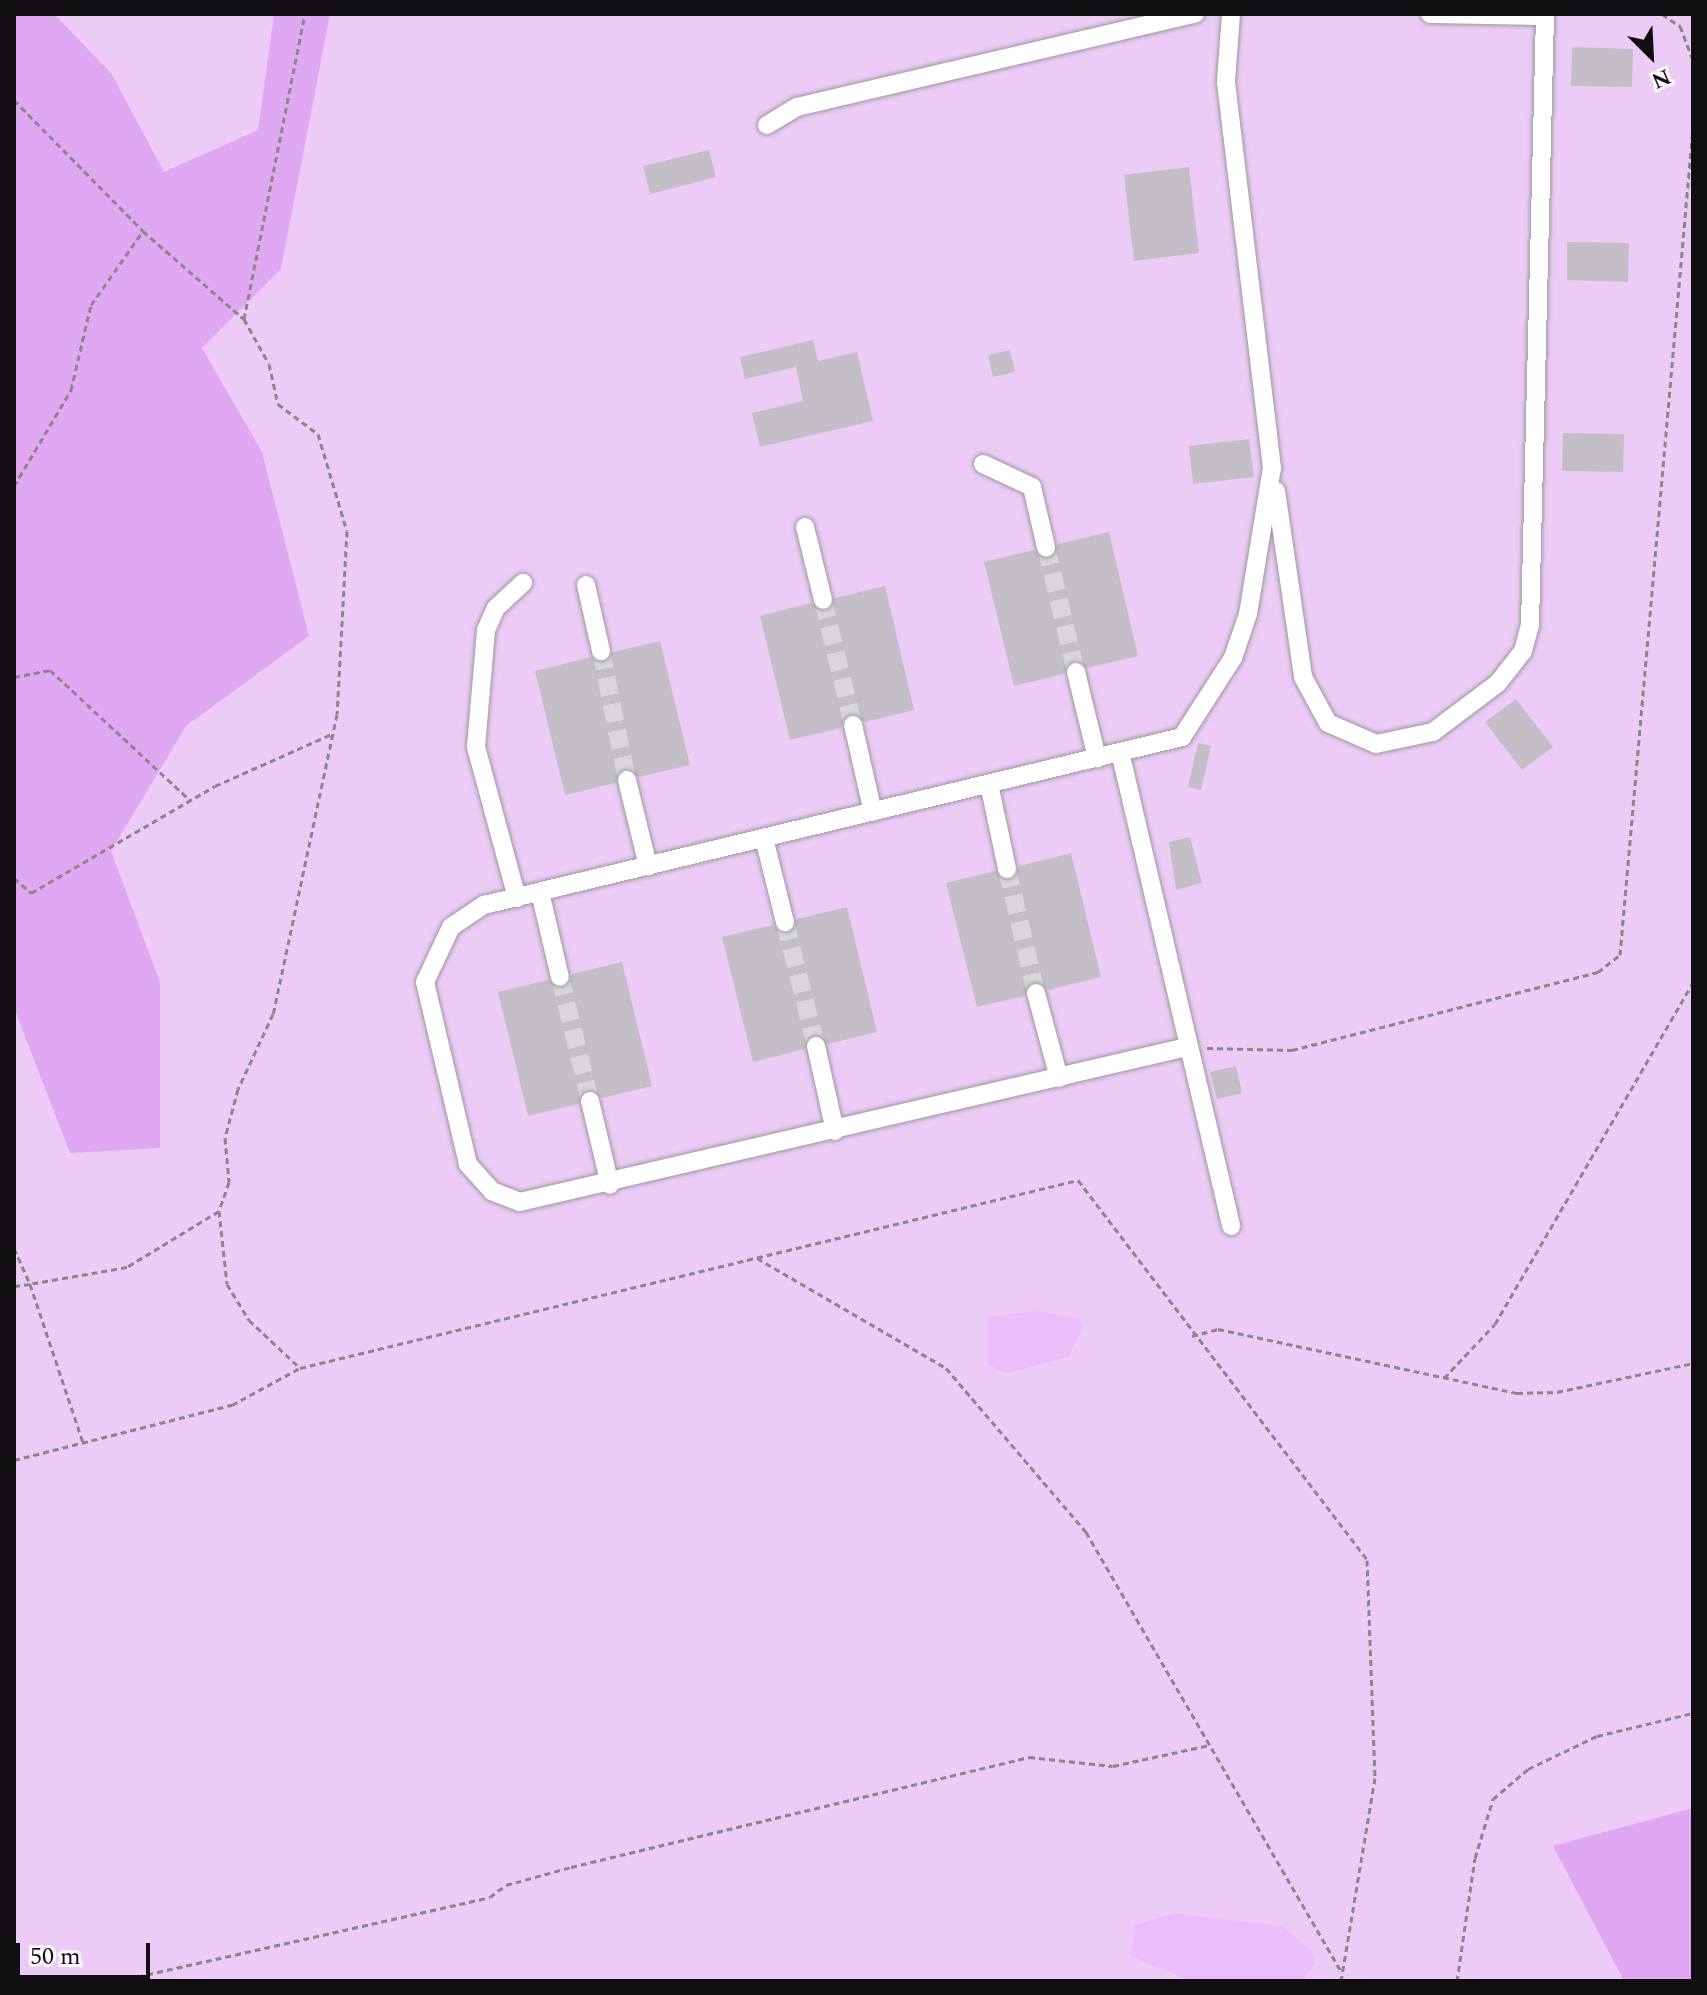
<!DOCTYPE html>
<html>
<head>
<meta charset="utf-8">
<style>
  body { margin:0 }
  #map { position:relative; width:1707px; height:1995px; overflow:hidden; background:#fdf8fe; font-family:Spectral,serif }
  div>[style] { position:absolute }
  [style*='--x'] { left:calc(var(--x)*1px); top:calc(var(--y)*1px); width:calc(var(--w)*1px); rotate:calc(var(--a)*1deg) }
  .green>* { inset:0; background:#ecccf7 }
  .forest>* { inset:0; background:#e0a8f3 }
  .water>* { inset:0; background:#ebbefb }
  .building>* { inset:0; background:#c4bfc6 }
  .minor-tunnel>* { height:18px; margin-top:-9px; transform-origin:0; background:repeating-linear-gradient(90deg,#d9d5da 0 18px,transparent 0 27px) }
  .path>* { height:3px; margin-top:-1.5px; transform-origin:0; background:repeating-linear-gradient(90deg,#8a868a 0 6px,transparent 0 10px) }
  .roads { filter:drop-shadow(0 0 2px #9d989f) drop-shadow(0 0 2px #9d989f) }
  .minor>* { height:18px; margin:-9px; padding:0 9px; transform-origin:9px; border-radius:9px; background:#fff }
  span { translate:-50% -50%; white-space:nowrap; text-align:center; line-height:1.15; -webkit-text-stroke:6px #fdf8fe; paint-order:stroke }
  .frame { position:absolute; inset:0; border:16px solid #100e10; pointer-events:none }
  .north { position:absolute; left:1611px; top:16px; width:80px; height:80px; -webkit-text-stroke:6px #fdf8fe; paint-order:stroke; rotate:156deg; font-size:22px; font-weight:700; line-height:32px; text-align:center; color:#100e10 }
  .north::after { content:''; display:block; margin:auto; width:28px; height:36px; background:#100e10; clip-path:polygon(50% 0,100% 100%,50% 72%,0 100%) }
  .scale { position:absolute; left:16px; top:1943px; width:134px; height:36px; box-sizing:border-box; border:4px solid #100e10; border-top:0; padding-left:10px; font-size:24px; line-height:28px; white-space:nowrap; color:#100e10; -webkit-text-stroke:6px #fdf8fe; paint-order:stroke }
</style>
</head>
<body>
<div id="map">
  <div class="green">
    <div style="clip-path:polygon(27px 14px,1693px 14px,1693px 1981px,14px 1981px,14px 89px)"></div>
  </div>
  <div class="forest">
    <div style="clip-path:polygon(14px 14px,54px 14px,111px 73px,164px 172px,258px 130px,274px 14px,330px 14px,281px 269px,202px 348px,262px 452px,309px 636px,186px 726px,111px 851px,160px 982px,160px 1148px,70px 1153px,14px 1008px)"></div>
    <div style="clip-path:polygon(1693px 1808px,1693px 1981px,1624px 1981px,1553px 1846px)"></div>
  </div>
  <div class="water">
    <div style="clip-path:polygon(1037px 1311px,1080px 1318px,1083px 1330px,1068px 1357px,1007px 1373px,988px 1365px,988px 1317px)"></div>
    <div style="clip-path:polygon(1174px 1913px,1281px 1926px,1312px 1950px,1315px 1964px,1303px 1981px,1191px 1981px,1130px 1956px,1135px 1925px)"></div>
  </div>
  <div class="building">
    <div style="clip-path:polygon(1572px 47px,1633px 49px,1632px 87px,1571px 86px)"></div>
    <div style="clip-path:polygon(709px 150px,716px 177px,650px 194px,643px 166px)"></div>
    <div style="clip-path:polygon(1189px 167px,1199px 253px,1134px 261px,1124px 175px)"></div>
    <div style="clip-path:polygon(1567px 242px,1629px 243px,1628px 282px,1567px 280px)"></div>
    <div style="clip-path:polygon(813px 340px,818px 361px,857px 352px,873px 421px,760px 447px,752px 413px,803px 401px,796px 367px,745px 379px,740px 357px)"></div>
    <div style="clip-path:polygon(1010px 350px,1015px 372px,993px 377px,988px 355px)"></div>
    <div style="clip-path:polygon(1563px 433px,1624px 434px,1623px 472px,1562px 471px)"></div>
    <div style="clip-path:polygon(1249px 439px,1254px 477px,1193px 484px,1189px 446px)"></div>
    <div style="clip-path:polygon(1109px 532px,1138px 656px,1087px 668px,1072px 661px,1064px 674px,1014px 686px,984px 562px,1034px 550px,1049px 558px,1058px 544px)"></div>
    <div style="clip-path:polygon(885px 586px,914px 710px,865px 722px,850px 714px,841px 728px,790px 740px,760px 616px,811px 603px,825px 612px,835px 598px)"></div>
    <div style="clip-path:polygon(660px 641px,690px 765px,639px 777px,623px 769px,615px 783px,565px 795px,535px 671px,591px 657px,604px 662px,613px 652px)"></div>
    <div style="clip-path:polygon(1516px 699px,1553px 747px,1522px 770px,1485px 722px)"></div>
    <div style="clip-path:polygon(1198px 743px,1211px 746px,1201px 790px,1188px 787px)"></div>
    <div style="clip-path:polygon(1190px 837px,1202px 883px,1176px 890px,1169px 842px)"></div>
    <div style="clip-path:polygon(1071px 853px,1101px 977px,1048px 990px,1034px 981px,1024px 996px,977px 1007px,946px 883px,995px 871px,1010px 880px,1019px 866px)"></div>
    <div style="clip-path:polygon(847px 907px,877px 1032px,828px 1044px,813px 1035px,804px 1049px,753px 1062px,722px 937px,773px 925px,787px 934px,797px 919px)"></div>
    <div style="clip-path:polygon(622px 962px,652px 1086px,602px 1098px,586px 1090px,578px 1104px,528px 1116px,498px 992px,548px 980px,563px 988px,572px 974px)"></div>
    <div style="clip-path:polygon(1236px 1066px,1242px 1093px,1217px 1099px,1210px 1072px)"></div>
  </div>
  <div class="minor-tunnel">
    <div style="--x:1046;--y:547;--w:129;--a:76.5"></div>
    <div style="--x:823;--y:600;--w:129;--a:76.5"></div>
    <div style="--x:601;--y:651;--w:132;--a:78.6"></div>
    <div style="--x:1007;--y:869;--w:127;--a:76.8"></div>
    <div style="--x:785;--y:922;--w:128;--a:76"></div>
    <div style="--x:560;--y:977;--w:128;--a:76.4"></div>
  </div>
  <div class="path">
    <div style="--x:1662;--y:14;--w:22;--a:34"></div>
    <div style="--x:1680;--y:26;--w:36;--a:69"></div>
    <div style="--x:14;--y:100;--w:184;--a:45.4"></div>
    <div style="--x:143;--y:231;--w:134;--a:41.1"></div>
    <div style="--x:244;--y:319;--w:51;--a:60.9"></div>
    <div style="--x:269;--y:364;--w:41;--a:77.3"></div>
    <div style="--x:278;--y:404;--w:50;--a:36.9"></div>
    <div style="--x:318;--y:434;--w:101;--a:73.4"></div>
    <div style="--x:347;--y:531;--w:183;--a:93.1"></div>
    <div style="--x:337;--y:714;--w:307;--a:102"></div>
    <div style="--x:273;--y:1014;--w:83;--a:115"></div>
    <div style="--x:238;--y:1089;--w:51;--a:104.9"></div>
    <div style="--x:225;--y:1138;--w:44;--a:84.8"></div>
    <div style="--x:229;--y:1182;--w:31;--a:109"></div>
    <div style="--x:219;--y:1211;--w:108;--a:148.7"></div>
    <div style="--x:127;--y:1267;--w:98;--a:170.1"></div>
    <div style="--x:30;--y:1284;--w:167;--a:71.5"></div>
    <div style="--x:244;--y:319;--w:311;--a:-78.7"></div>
    <div style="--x:14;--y:486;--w:112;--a:-59.3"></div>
    <div style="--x:71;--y:390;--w:87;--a:-76.8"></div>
    <div style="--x:91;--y:305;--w:90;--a:-54.9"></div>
    <div style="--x:14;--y:677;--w:37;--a:-11"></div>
    <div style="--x:50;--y:670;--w:191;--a:42.9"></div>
    <div style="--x:14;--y:878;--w:23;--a:41"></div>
    <div style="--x:31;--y:893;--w:213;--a:-30.2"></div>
    <div style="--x:215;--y:786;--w:128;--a:-24"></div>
    <div style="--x:1207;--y:1048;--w:85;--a:1.3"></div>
    <div style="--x:1292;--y:1050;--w:316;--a:-14.3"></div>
    <div style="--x:1598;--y:972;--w:28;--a:-38"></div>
    <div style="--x:1620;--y:955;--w:831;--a:-84.96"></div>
    <div style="--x:219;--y:1211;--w:73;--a:83.7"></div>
    <div style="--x:227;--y:1284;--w:42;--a:58.6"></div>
    <div style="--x:249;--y:1320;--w:69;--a:43.2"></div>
    <div style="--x:14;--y:1248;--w:39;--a:66"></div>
    <div style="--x:30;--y:1284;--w:16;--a:173"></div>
    <div style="--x:757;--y:1258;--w:219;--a:30.2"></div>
    <div style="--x:946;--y:1368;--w:216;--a:49.5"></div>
    <div style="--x:1086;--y:1532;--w:510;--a:59.86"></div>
    <div style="--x:1192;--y:1336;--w:27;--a:-15"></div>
    <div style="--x:1218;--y:1329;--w:306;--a:12.1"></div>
    <div style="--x:1517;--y:1393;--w:40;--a:-1.4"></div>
    <div style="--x:1557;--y:1392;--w:139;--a:-12"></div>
    <div style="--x:1444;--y:1378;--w:74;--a:-46.6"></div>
    <div style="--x:1495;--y:1324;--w:395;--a:-59.9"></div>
    <div style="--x:14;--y:1460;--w:225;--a:-14.2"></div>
    <div style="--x:232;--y:1405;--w:77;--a:-28.6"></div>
    <div style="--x:300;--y:1368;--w:800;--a:-13.58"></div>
    <div style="--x:1078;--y:1180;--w:477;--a:52.7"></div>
    <div style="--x:1367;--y:1560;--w:218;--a:87.9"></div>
    <div style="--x:1375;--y:1778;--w:206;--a:99.5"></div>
    <div style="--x:118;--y:1981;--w:381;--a:-12.7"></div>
    <div style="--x:490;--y:1897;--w:20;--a:-37"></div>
    <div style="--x:506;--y:1885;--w:67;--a:-15.5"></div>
    <div style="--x:571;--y:1867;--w:471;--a:-13.5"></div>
    <div style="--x:1029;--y:1757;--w:84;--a:6.1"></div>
    <div style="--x:1113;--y:1766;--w:99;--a:-12.2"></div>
    <div style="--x:1457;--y:1981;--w:124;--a:-81.7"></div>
    <div style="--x:1475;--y:1858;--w:62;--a:-73"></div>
    <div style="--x:1493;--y:1799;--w:46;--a:-40.6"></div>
    <div style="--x:1528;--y:1769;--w:76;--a:-25.6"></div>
    <div style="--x:1597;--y:1736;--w:99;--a:-13.5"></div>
  </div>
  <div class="roads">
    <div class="minor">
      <div style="--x:767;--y:125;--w:35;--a:-31"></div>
      <div style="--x:797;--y:107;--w:409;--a:-13.2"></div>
      <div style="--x:983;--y:464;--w:54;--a:25.1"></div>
      <div style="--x:1032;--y:487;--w:62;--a:76.9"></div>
      <div style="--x:1276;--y:491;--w:188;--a:81.7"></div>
      <div style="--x:1303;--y:677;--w:52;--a:61.5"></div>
      <div style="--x:1328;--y:723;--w:52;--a:23.6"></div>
      <div style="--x:1376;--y:744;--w:58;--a:-11.9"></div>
      <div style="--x:1433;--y:732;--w:81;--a:-37"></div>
      <div style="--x:1498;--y:683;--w:41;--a:-52"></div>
      <div style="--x:1523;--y:651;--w:27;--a:-75"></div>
      <div style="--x:1530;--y:625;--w:609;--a:-88.59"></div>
      <div style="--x:1545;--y:16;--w:115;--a:-179"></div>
      <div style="--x:805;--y:527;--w:75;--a:76.1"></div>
      <div style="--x:586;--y:585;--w:68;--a:77.2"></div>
      <div style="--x:1076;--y:672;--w:89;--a:76.3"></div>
      <div style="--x:853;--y:725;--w:89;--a:77.1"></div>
      <div style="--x:1120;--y:752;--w:487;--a:76.8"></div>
      <div style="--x:627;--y:780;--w:89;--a:76.3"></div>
      <div style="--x:989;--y:784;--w:87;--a:78"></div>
      <div style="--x:764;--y:838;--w:87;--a:76"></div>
      <div style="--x:540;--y:892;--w:87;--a:76.8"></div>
      <div style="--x:517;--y:898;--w:156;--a:-105.2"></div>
      <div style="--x:476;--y:747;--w:117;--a:-85.1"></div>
      <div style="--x:486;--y:630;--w:24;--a:-66"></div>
      <div style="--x:496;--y:608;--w:37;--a:-43"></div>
      <div style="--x:1036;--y:993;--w:88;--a:74.9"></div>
      <div style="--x:816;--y:1046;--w:87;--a:77.4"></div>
      <div style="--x:1187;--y:1047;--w:685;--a:166.92"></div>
      <div style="--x:520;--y:1202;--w:30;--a:-159"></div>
      <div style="--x:492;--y:1191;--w:36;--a:-132"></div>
      <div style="--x:468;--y:1164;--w:187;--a:-103.3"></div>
      <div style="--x:425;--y:982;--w:61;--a:-64.7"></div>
      <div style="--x:451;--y:927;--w:40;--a:-34"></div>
      <div style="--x:484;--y:905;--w:718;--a:-13.53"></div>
      <div style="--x:1182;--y:737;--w:94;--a:-57.2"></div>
      <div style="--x:1233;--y:658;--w:46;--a:-71.2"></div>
      <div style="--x:1248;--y:614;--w:148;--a:-80.7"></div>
      <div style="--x:1272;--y:468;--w:390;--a:-96.8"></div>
      <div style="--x:1226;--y:81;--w:67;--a:-85.7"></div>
      <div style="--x:590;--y:1101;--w:86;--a:76.6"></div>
    </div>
  </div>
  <div class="frame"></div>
  <div class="north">N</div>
  <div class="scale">50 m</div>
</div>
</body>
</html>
